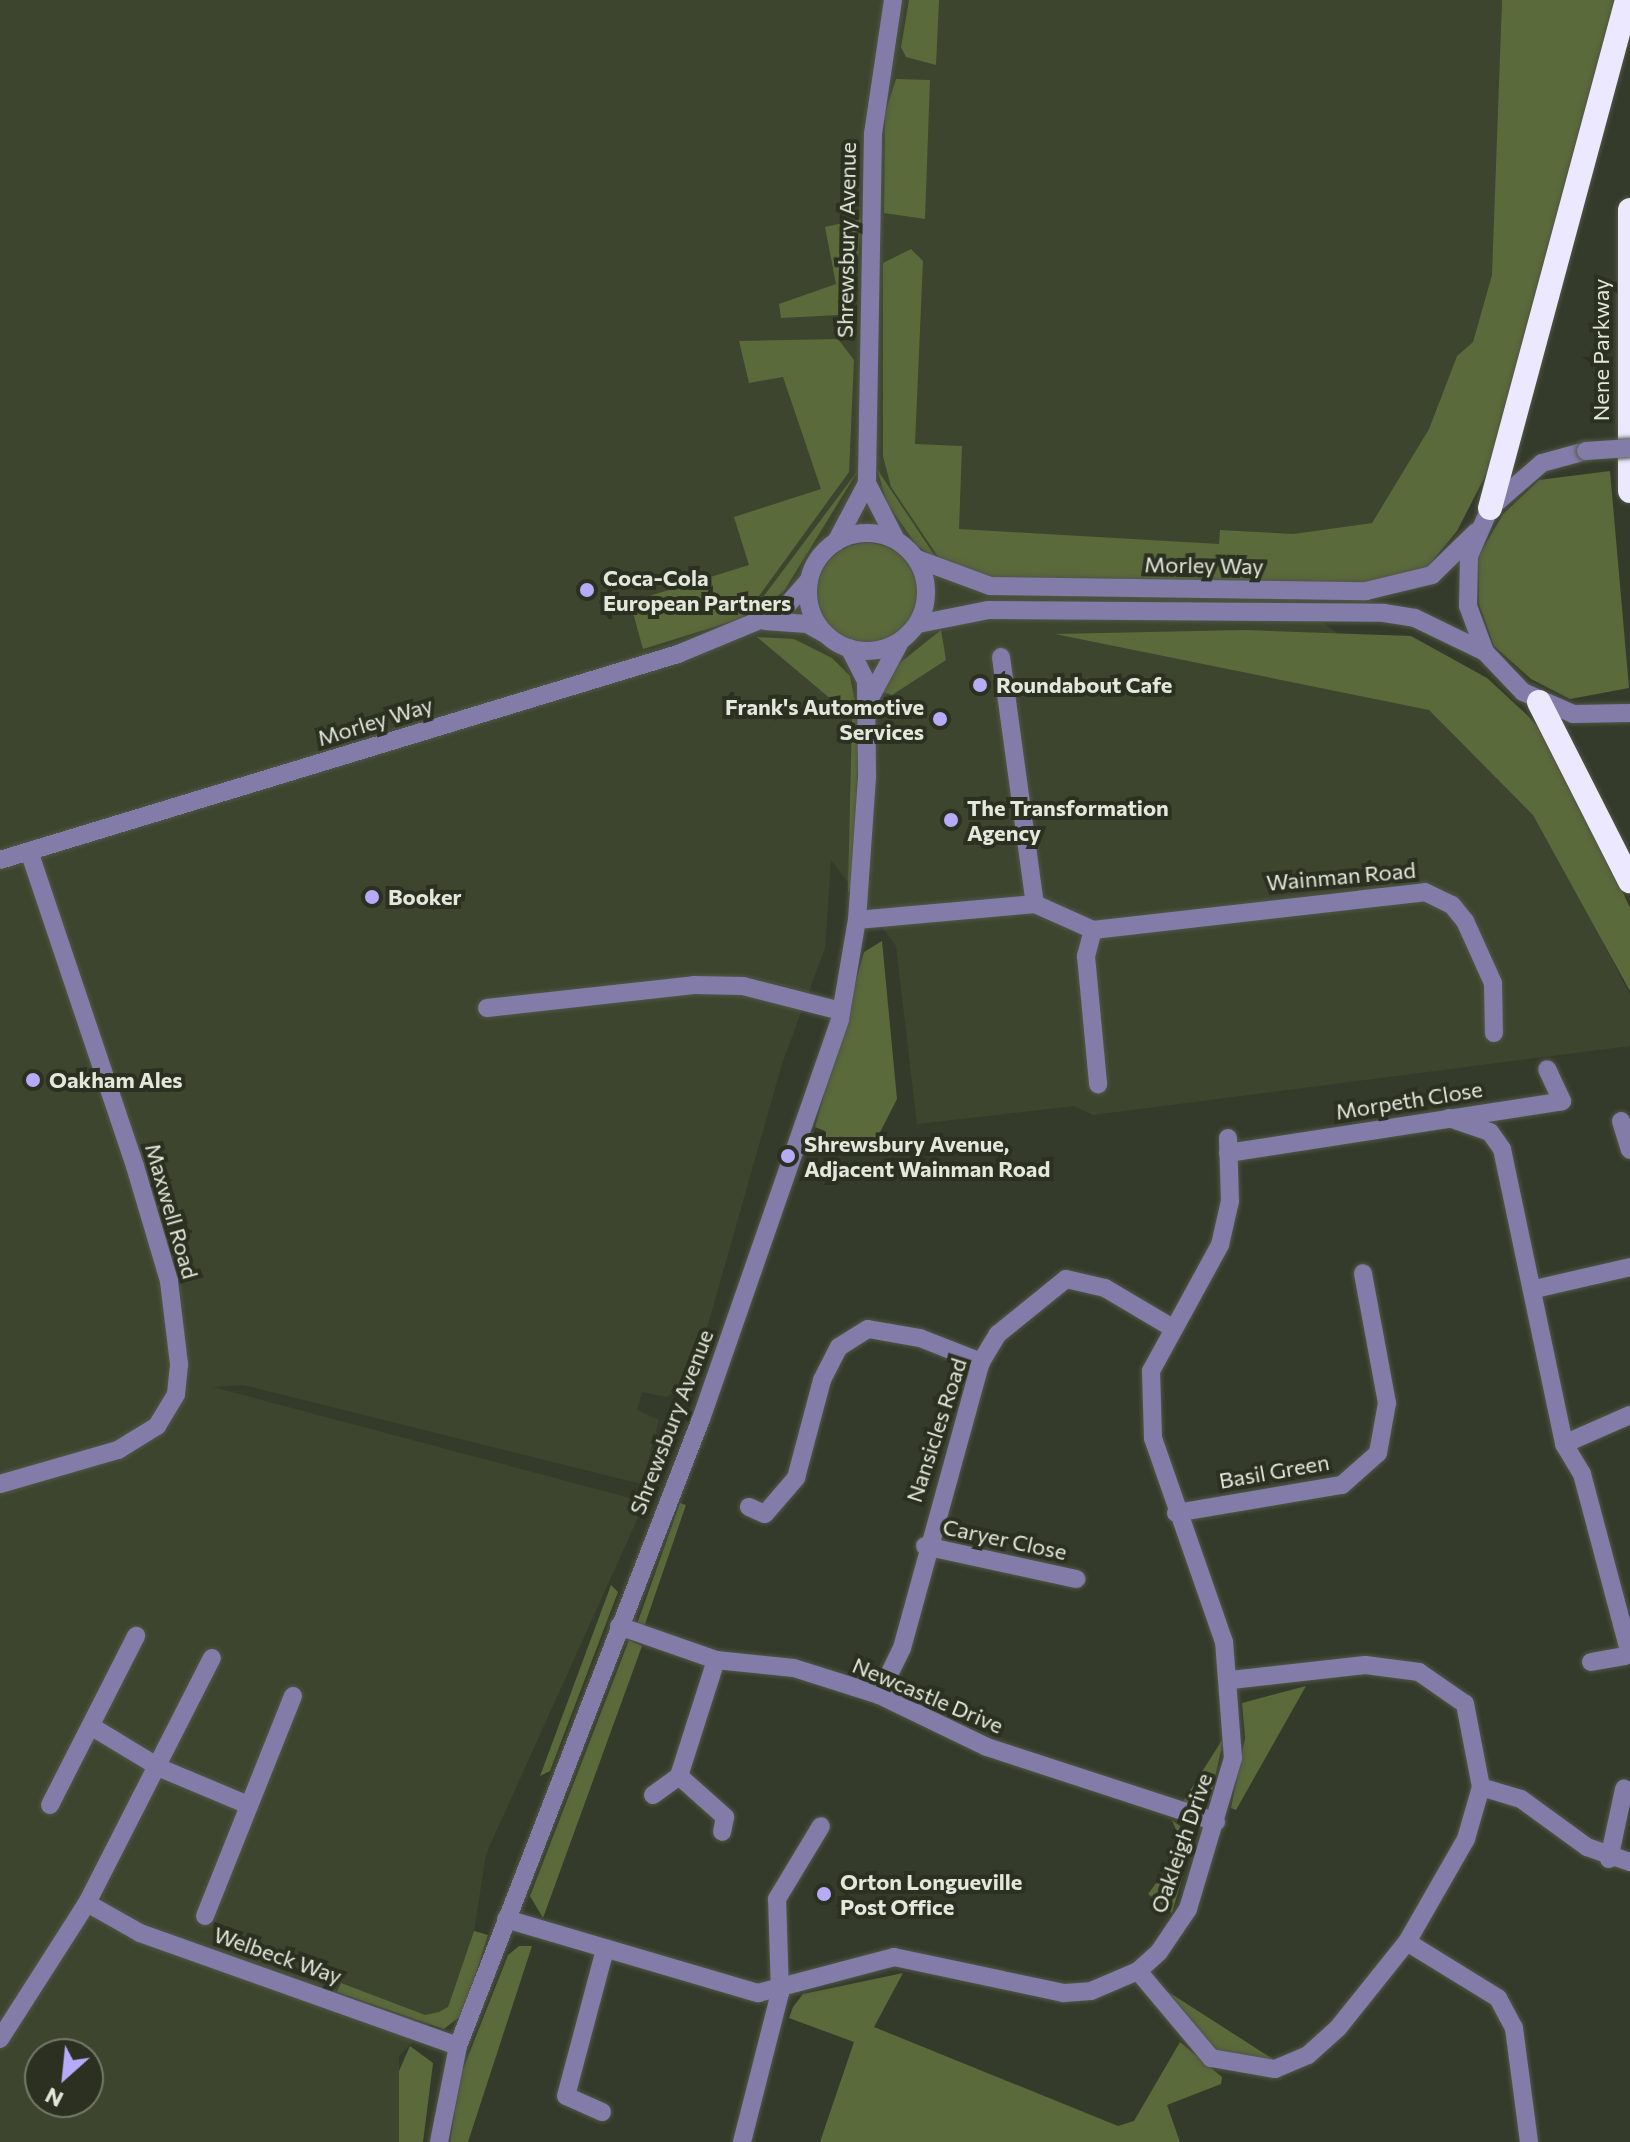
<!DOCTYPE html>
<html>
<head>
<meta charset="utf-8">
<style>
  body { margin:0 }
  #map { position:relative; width:1630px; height:2142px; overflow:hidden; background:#353b2a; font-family:Commissioner,sans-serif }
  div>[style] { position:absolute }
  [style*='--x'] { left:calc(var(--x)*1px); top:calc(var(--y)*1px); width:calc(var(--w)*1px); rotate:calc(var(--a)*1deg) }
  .built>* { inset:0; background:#3d452f }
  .green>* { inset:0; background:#5b6a3b }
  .round { border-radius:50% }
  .roads { filter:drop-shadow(0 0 2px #515746) drop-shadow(0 0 2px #515746) }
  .minor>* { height:18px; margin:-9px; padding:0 9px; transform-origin:9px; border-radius:9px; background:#837ca9 }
  .minor>.ring { margin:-9px; padding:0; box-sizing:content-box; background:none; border:18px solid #837ca9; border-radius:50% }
  .highway>* { height:24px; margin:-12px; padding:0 12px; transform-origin:12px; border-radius:12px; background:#ebe8ff }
  .bridges { filter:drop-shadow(0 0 2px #515746) drop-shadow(0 0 2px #515746) }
  .minor-bridge>* { height:18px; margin:-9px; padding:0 9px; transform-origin:9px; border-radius:9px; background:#837ca9 }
  .dots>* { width:22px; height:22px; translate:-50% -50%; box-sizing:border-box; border:4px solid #2b3020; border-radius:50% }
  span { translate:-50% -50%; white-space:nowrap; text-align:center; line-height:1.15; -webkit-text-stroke:8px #2b3020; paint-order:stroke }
  .street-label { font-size:22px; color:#e3e7dc }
  .poi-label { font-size:22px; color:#e3e7dc; font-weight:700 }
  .left { translate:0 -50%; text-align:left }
  .right { translate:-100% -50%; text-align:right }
  .north { position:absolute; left:24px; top:2038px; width:80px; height:80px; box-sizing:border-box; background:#2b3020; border:2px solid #75796b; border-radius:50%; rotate:207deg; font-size:22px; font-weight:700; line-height:32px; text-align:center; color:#e3e7dc }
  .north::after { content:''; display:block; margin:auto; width:28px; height:36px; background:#b7abf8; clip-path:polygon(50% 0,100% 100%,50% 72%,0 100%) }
</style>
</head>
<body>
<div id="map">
  <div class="built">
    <div style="clip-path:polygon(evenodd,0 0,1502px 0,1493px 275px,1473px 342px,1457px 356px,1429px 429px,1372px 523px,1293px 534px,1221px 530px,1220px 544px,1441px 712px,1534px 808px,1630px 995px,1630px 1046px,1093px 1115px,1074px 1106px,917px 1124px,896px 946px,831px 860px,825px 948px,782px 1064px,693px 1377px,667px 1397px,642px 1392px,637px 1410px,659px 1420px,642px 1484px,243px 1385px,213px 1387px,645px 1502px,486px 1854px,474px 1931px,448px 2007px,399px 2056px,399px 2142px,0 2142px,0 0,40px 2054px,88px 2054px,88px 2102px,40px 2102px,40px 2054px)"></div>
  </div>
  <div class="green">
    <div style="clip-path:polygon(909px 0,939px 0,936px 65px,906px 57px,901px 47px)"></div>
    <div style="clip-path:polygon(1502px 0,1618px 0,1501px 445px,1457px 531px,1424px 571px,1398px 583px,981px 578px,941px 561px,891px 487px,883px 456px,883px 263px,911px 249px,923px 261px,915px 444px,962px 446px,959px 529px,1219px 544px,1220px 530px,1293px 534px,1372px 523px,1429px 429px,1457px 356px,1473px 342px,1492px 275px)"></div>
    <div style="clip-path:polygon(896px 79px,930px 80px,925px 219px,884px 213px,885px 113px)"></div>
    <div style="clip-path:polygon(861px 219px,855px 299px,838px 315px,781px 318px,779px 304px,836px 284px,825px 227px)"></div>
    <div style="clip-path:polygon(838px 339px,854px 360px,849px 472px,743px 618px,643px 649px,630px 602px,749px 565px,734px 517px,821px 489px,783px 377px,749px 383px,739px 341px)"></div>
    <div style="clip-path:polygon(859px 469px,784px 591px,746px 620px)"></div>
    <div style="clip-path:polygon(877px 469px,937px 559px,917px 546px,887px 503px)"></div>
    <div style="clip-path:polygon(1610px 471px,1629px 688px,1570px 699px,1531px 679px,1494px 646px,1479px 604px,1478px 557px,1503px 514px,1539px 480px)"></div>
    <div class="round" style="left:817px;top:543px;width:100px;height:100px"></div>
    <div style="clip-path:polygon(941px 630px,946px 660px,892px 695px,882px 692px,896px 666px)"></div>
    <div style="clip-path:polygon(1244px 630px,1411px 636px,1487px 678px,1527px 715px,1555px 745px,1630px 908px,1630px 991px,1533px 815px,1429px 710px,1055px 634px)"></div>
    <div style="clip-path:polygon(757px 637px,794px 639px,832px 658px,850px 676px,856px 706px,832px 700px)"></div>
    <div style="clip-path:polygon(858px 713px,855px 882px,848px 893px,852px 716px)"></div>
    <div style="clip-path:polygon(882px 941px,897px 1099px,875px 1142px,819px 1146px,825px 1131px,815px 1127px,864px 952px)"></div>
    <div style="clip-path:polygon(680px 1503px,686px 1505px,644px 1627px,637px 1624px)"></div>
    <div style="clip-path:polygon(611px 1585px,618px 1592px,550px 1771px,540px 1776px)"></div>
    <div style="clip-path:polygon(629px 1640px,642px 1646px,543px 1918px,530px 1896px)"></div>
    <div style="clip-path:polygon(1306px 1686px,1236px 1810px,1231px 1808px,1245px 1738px,1242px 1703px)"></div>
    <div style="clip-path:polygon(1224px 1737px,1210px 1800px,1181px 1805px)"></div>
    <div style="clip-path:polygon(1172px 1820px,1194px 1837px,1172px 1913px,1148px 1894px,1183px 1847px)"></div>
    <div style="clip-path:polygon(474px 1931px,488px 1935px,463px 2014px,444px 2029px,337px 1992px,341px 1983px,425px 2015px,439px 2012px,448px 2007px)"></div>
    <div style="clip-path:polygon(519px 1946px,532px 1946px,468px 2142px,450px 2142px,461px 2074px,508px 1955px)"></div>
    <div style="clip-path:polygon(903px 1973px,874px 2027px,1118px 2126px,1134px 2121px,1180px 2042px,1222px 2077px,1221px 2084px,1167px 2105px,1180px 2142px,820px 2142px,854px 2042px,789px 2018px,793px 2007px,803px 1994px)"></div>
    <div style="clip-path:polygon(1162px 1988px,1276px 2061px,1261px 2064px,1211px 2049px)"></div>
    <div style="clip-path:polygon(410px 2046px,433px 2063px,423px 2142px,399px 2142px,399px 2071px)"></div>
  </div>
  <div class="roads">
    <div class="minor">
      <div style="--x:893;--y:0;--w:135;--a:98.5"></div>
      <div style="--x:873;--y:134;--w:349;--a:91"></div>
      <div style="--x:867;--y:483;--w:64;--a:63"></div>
      <div style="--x:1586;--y:451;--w:46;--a:164.7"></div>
      <div style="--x:1542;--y:463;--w:69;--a:139.1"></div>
      <div style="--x:1490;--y:508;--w:52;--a:113.6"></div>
      <div style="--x:1469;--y:556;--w:50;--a:91.1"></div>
      <div style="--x:1468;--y:606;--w:49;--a:69.7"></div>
      <div style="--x:1485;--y:652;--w:55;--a:46.5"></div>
      <div style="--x:1523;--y:692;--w:55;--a:23.7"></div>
      <div style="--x:1573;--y:714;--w:57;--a:-1"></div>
      <div class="ring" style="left:808px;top:533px;width:100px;height:100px"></div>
      <div style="--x:836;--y:542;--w:64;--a:-62.2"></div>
      <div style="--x:917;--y:559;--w:78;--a:20.3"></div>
      <div style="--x:990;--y:586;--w:376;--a:0.8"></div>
      <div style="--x:1366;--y:591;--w:68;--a:-13.6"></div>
      <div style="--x:1432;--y:575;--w:62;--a:-44.3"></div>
      <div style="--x:765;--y:621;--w:42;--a:4.1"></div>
      <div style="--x:807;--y:624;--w:21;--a:29"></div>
      <div style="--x:918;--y:624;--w:71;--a:-11.3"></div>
      <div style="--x:988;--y:610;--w:396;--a:0.4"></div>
      <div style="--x:1384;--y:613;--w:31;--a:9"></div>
      <div style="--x:1415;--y:618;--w:78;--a:25.9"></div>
      <div style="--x:1001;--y:657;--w:249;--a:82.2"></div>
      <div style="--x:870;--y:698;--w:61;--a:-61.8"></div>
      <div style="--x:0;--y:860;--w:709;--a:-16.9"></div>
      <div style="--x:678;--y:654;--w:113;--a:-22.5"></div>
      <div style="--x:782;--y:611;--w:41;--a:-48.9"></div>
      <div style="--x:857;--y:920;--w:179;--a:-5.1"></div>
      <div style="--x:1035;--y:904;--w:64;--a:24.1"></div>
      <div style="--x:1093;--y:930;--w:334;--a:-6.5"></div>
      <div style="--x:1425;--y:892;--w:30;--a:26"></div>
      <div style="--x:1452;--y:905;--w:21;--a:51"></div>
      <div style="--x:1465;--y:921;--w:68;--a:65.7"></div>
      <div style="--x:1493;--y:983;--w:50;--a:88.9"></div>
      <div style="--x:1093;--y:930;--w:27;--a:105"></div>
      <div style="--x:1086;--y:956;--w:129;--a:84.6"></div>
      <div style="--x:487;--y:1008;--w:208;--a:-6.3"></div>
      <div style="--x:694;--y:985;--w:49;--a:1.2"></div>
      <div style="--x:743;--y:986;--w:101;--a:14.3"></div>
      <div style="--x:1449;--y:1118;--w:43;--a:18.9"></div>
      <div style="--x:1490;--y:1132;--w:21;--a:55"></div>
      <div style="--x:1502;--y:1149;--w:301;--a:78.1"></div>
      <div style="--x:1564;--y:1444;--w:35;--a:59"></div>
      <div style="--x:1582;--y:1474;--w:187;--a:75.1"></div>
      <div style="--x:1621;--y:1121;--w:30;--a:73"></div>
      <div style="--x:1228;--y:1153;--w:338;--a:-8.8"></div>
      <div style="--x:1562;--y:1101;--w:35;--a:-115"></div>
      <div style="--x:1535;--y:1289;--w:98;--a:-13"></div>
      <div style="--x:1564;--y:1444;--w:72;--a:-23.7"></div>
      <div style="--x:0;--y:1484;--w:123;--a:-16.1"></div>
      <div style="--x:118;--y:1450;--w:46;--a:-31.6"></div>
      <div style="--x:157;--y:1426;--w:37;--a:-59"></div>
      <div style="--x:176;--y:1394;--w:30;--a:-84"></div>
      <div style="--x:179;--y:1364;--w:84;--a:-96.9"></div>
      <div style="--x:169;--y:1281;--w:120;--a:-106.5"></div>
      <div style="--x:135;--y:1166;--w:332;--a:-108.6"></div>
      <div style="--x:749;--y:1507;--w:17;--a:24"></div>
      <div style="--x:765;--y:1514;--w:48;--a:-49.3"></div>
      <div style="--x:796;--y:1478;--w:101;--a:-75.1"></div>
      <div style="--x:822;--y:1380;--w:37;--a:-63"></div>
      <div style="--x:839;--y:1347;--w:34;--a:-32"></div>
      <div style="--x:868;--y:1329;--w:53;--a:9.8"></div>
      <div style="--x:920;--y:1338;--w:66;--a:21.5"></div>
      <div style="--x:1176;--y:1513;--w:168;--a:-9.6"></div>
      <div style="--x:1342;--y:1485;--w:48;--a:-41.6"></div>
      <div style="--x:1378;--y:1453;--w:51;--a:-79.8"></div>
      <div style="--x:1387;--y:1403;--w:132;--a:-100.5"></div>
      <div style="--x:925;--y:1546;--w:155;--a:12.3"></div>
      <div style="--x:619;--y:1626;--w:103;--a:19.3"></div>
      <div style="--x:716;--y:1660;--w:78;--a:5.9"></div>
      <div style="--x:794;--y:1668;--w:89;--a:17.6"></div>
      <div style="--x:879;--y:1695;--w:120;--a:25.7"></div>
      <div style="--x:987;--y:1747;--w:241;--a:18.1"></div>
      <div style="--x:1591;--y:1662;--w:35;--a:-10"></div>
      <div style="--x:879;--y:1695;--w:52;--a:-63.9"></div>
      <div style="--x:902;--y:1648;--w:297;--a:-74.6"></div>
      <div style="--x:981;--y:1362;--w:33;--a:-59"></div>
      <div style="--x:998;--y:1334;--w:87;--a:-39"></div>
      <div style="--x:1066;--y:1279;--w:40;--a:13"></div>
      <div style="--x:1105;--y:1288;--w:80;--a:30.7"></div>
      <div style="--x:94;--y:1728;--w:77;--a:31.2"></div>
      <div style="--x:160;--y:1768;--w:95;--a:22.8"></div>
      <div style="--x:679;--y:1776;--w:62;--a:41.7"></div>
      <div style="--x:725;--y:1817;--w:15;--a:101"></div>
      <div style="--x:1481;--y:1787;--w:42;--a:16.7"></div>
      <div style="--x:1521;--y:1799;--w:82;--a:36"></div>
      <div style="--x:1587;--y:1847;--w:46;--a:19.2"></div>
      <div style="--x:653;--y:1795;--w:32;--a:-36"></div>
      <div style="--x:679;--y:1776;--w:122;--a:-72.3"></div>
      <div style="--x:50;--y:1805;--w:190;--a:-63"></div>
      <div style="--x:1609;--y:1859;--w:72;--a:-77.9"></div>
      <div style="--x:87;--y:1903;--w:61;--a:29.5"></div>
      <div style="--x:140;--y:1933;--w:337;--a:19.6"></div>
      <div style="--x:205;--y:1916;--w:237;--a:-68.2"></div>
      <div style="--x:506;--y:1919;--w:263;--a:16.4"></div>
      <div style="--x:758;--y:1993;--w:141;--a:-14.8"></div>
      <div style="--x:894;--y:1957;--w:174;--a:12"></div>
      <div style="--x:1064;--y:1993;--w:27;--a:-4"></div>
      <div style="--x:1091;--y:1991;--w:51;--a:-23.1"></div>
      <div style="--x:1138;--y:1971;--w:28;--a:-42"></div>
      <div style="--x:1159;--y:1952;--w:52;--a:-56"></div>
      <div style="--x:1188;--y:1909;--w:158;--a:-73.4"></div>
      <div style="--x:1233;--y:1758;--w:116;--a:-94.4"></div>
      <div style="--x:1224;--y:1642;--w:216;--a:-109.2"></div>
      <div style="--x:1153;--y:1438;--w:67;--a:-91.7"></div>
      <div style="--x:1151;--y:1371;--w:144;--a:-61.3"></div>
      <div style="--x:1220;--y:1245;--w:45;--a:-77.2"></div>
      <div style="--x:1230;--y:1201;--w:63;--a:-91.8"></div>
      <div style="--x:1407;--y:1942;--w:107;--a:31.6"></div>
      <div style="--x:1498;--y:1998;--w:34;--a:62"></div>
      <div style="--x:1514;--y:2028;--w:115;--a:82.5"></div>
      <div style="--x:1138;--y:1971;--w:114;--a:50"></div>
      <div style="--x:1211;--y:2058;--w:65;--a:9.8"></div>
      <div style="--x:1275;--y:2069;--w:36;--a:-23"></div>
      <div style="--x:1308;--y:2055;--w:40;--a:-42"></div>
      <div style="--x:1338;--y:2028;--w:110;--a:-51.3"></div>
      <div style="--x:1407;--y:1942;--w:119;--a:-60.2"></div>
      <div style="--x:1466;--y:1839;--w:54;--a:-73.9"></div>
      <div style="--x:1481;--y:1787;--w:85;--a:-100.9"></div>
      <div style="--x:1465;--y:1704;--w:56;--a:-145.2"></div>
      <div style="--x:1419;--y:1672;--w:54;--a:-172.6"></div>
      <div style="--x:1365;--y:1665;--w:135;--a:173.6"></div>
      <div style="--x:0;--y:2039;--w:161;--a:-57.4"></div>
      <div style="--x:87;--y:1903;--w:275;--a:-63"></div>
      <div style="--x:602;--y:2112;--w:39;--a:-156"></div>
      <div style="--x:566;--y:2096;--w:148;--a:-75.1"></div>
      <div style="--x:439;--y:2142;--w:98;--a:-78.8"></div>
      <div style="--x:458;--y:2046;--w:672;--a:-68.82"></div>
      <div style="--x:701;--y:1419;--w:423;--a:-70.8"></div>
      <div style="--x:840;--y:1019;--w:100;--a:-80.3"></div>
      <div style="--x:857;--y:920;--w:143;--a:-86"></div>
      <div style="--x:867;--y:777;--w:96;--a:-90.6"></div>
      <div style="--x:866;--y:681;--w:37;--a:-117"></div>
      <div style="--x:742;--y:2142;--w:154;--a:-75.7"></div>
      <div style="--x:780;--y:1993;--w:94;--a:-91.8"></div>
      <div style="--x:777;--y:1899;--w:85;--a:-58.9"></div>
    </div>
    <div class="highway">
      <div style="--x:1630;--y:210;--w:281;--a:90"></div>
      <div style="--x:1490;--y:508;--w:526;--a:-74.91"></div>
      <div style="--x:1539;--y:702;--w:201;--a:63.1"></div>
    </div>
  </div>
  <div class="bridges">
    <div class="minor-bridge">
      <div style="--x:1586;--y:451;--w:44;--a:-3.9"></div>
    </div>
  </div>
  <div class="dots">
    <div style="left:587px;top:590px;background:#b7abf8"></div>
    <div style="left:980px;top:685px;background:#b7abf8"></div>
    <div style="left:940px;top:719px;background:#b7abf8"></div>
    <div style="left:951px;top:820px;background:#b7abf8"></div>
    <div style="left:372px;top:897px;background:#b7abf8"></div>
    <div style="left:33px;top:1080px;background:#b7abf8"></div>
    <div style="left:788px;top:1156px;background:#b7abf8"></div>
    <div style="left:824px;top:1894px;background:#b7abf8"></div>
  </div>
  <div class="street-label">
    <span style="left:846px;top:240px;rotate:-89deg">Shrewsbury Avenue</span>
    <span style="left:1601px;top:350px;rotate:-90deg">Nene Parkway</span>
    <span style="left:1204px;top:565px;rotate:1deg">Morley Way</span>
    <span style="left:375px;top:721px;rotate:-17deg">Morley Way</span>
    <span style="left:1341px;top:876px;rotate:-5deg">Wainman Road</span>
    <span style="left:1409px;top:1100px;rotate:-9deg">Morpeth Close</span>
    <span style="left:172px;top:1211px;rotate:74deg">Maxwell Road</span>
    <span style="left:671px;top:1422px;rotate:-69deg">Shrewsbury Avenue</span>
    <span style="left:936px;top:1430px;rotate:-72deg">Nansicles Road</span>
    <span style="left:1274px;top:1471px;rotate:-10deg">Basil Green</span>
    <span style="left:1005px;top:1539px;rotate:12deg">Caryer Close</span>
    <span style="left:928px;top:1695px;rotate:23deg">Newcastle Drive</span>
    <span style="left:1181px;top:1843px;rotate:-71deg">Oakleigh Drive</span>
    <span style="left:278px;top:1955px;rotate:19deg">Welbeck Way</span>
  </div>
  <div class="poi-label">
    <span class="left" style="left:603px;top:590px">Coca-Cola<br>European Partners</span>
    <span class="left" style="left:996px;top:685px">Roundabout Cafe</span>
    <span class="right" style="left:924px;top:719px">Frank's Automotive<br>Services</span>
    <span class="left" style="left:967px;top:820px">The Transformation<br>Agency</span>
    <span class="left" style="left:388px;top:897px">Booker</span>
    <span class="left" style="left:49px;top:1080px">Oakham Ales</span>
    <span class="left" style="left:804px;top:1156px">Shrewsbury Avenue,<br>Adjacent Wainman Road</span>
    <span class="left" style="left:840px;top:1894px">Orton Longueville<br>Post Office</span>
  </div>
  <div class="north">N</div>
</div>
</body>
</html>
